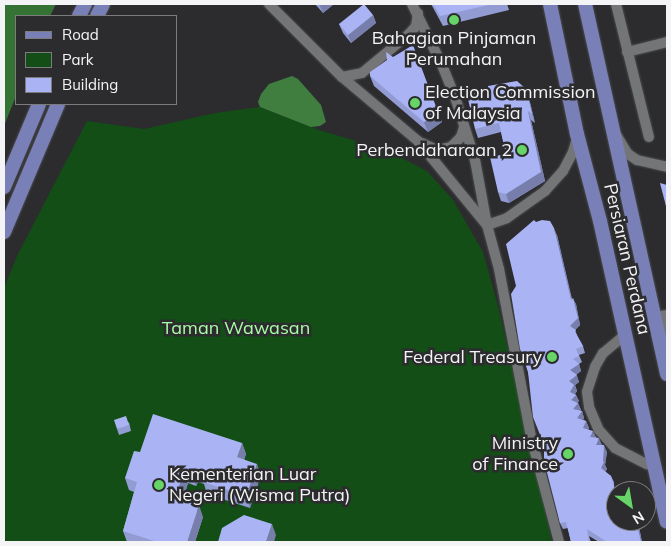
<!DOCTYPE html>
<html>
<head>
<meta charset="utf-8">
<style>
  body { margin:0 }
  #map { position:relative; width:671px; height:546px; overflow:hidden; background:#2c2c2f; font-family:Mulish,sans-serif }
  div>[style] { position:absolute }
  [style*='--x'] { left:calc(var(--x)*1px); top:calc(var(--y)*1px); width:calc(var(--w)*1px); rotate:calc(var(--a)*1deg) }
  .green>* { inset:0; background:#124e15 }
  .forest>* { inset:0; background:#357335 }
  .water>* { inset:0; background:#407e40 }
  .roads { filter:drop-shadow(0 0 1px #4a4b4d) drop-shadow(0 0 1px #4a4b4d) }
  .minor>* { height:10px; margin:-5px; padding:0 5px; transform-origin:5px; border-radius:5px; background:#747577 }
  .major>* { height:14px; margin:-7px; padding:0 7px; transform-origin:7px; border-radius:7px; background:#7980b7 }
  .wall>* { inset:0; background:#929bd2 }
  .shaded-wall>* { inset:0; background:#777eab }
  .building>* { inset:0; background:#aab4f4 }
  .dots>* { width:14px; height:14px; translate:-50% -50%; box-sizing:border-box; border:2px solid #2c2c2f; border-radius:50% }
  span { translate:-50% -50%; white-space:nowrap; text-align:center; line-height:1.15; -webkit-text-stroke:5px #2c2c2f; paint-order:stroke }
  .poi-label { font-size:18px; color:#f4f4f6 }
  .left { translate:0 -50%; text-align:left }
  .right { translate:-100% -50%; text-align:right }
  .street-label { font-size:18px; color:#f4f4f6 }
  .park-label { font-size:18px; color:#a8fda6 }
  .frame { position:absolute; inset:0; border:5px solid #f4f4f6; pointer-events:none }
  .legend { position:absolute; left:15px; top:15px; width:162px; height:90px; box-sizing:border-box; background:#2c2c2f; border:1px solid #7c7c7f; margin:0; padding:6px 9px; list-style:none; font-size:15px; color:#f4f4f6 }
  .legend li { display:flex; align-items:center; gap:10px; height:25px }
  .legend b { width:25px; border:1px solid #7c7c7f }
  .north { position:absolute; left:606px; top:481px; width:50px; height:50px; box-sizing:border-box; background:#2c2c2f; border:1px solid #7c7c7f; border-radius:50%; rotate:148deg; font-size:14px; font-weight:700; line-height:20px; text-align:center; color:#f4f4f6 }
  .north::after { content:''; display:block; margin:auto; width:18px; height:22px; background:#66d467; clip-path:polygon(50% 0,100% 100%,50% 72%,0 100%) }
</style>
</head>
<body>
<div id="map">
  <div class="green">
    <div style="clip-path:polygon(260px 107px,319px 130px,386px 150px,427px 171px,453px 200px,483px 252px,498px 306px,552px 542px,4px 542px,4px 288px,17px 256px,87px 121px,144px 129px,215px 113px)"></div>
  </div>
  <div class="forest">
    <div style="clip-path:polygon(4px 4px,56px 4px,50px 16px,16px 16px,16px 96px,4px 126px)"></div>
  </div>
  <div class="water">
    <div style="clip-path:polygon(292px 76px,298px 79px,321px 105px,326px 122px,320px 126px,311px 127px,260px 107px,258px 102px,261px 94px,269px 84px)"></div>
  </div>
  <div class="roads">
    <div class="minor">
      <div style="--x:269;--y:4;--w:103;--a:45"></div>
      <div style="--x:342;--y:77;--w:99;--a:40.1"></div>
      <div style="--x:418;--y:141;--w:107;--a:50.7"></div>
      <div style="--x:412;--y:4;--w:68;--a:63.8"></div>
      <div style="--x:442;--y:65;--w:38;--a:68"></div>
      <div style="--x:456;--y:100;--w:63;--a:72.4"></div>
      <div style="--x:475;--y:160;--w:66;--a:79.5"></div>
      <div style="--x:487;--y:225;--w:46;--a:74.7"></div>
      <div style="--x:499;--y:269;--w:171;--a:79.2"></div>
      <div style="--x:531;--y:437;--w:109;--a:75.1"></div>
      <div style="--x:616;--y:4;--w:137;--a:76.1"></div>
      <div style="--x:627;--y:52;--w:41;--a:-14"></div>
      <div style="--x:342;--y:77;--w:20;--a:-11"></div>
      <div style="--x:362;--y:73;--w:60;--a:-39.6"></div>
      <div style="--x:408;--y:35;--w:12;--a:-48"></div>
      <div style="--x:416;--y:26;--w:13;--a:-81"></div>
      <div style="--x:617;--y:136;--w:21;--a:59"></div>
      <div style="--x:628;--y:154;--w:11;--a:34"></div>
      <div style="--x:637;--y:160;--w:31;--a:13"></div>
      <div style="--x:422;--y:143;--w:17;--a:25"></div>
      <div style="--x:437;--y:150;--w:14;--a:-12"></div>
      <div style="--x:451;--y:147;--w:14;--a:-45"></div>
      <div style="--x:461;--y:137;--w:10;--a:-73"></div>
      <div style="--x:487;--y:225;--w:21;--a:-19"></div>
      <div style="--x:507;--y:218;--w:47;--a:-35.4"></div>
      <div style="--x:545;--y:191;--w:27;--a:-48"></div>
      <div style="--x:563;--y:171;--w:21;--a:-62"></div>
      <div style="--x:573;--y:152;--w:15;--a:-74"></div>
      <div style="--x:667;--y:315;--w:6;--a:171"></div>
      <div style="--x:661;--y:316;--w:27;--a:77"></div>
      <div style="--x:626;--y:334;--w:30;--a:140"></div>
      <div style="--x:603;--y:353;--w:16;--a:120"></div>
      <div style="--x:595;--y:367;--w:26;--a:108"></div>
      <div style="--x:587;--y:392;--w:15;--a:82"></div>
      <div style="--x:589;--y:407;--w:25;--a:67"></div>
      <div style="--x:599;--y:430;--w:24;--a:48"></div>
      <div style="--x:615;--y:448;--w:36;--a:27"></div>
      <div style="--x:647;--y:464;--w:8;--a:7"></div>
    </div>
    <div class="major">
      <div style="--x:550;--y:4;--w:133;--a:78.3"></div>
      <div style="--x:577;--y:134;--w:90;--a:75.2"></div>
      <div style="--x:600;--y:221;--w:308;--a:77.5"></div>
      <div style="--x:585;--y:4;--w:379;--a:77.5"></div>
      <div style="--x:79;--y:16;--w:13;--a:-63"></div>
      <div style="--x:97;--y:16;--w:13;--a:-63"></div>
      <div style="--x:4;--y:187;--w:90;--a:-67.1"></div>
      <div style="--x:4;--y:232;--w:139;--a:-67.1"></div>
    </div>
  </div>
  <div class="wall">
    <div style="clip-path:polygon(315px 4px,334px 4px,323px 13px)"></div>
    <div style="clip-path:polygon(431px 4px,507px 4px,509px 10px,443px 26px)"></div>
    <div style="clip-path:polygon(373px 15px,376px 23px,351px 43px,343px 33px,339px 24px)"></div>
    <div style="clip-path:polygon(370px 76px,442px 122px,428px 132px,374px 86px)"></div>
    <div style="clip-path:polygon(488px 90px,529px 98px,535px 123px,531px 120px,545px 181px,509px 203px,501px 201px,498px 192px,506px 154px,501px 132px,478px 138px,475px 129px)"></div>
    <div style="clip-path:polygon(536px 222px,557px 235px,572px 299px,576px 304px,580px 325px,575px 330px,578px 337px,583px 346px,585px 353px,579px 355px,582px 362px,579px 364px,581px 371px,576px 375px,579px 382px,575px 385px,577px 391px,575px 394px,576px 395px,579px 401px,577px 403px,578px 403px,581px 410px,580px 411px,582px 411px,584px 418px,583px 420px,586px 421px,589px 428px,588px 429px,596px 437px,607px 452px,605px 465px,607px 469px,605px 472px,611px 476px,614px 482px,616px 521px,626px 521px,626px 522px,637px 521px,639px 527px,642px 542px,599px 542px,589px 536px,591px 542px,571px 542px,568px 528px,563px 529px,560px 523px,528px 372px,516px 286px)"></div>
    <div style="clip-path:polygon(129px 422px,131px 431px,119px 435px,117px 429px)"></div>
    <div style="clip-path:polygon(242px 443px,246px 454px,244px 460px,261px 475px,250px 508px,207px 494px,204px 484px,198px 482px,196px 486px,188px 483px,183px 500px,203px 517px,195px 542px,127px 542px,123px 531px,134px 492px,129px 490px,125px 478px,140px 452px)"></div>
  </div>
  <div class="shaded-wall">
    <div style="clip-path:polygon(319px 4px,334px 4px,323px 13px)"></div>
    <div style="clip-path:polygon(373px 15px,376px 23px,351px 43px,348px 35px)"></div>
    <div style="clip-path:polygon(526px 89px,529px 98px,535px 123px,532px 114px)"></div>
    <div style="clip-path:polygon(528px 111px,531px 120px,545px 181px,509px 203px,506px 194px)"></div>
    <div style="clip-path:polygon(438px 112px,442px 122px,428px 132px,424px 122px)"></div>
    <div style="clip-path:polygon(554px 228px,557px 235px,573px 307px,571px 300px)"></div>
    <div style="clip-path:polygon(573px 298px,576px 304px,580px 325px,572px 333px,570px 326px)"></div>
    <div style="clip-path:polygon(579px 364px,581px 371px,573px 377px,570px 370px)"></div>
    <div style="clip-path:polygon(577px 375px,579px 382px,575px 385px,577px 391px,572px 398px,570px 392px,569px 381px)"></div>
    <div style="clip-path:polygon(576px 395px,579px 401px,573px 407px,571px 400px)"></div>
    <div style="clip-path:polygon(578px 403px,581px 410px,576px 416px,573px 409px)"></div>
    <div style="clip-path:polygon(582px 411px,584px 418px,580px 425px,577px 418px)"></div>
    <div style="clip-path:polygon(586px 421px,589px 428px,585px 435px,583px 428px)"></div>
    <div style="clip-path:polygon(593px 431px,596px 437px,592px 444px,590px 437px)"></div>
    <div style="clip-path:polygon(599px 438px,602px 445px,596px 445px)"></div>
    <div style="clip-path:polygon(242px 443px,246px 454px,241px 469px,237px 457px)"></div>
    <div style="clip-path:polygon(604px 445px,607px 452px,605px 465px,607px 469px,603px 475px,601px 468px,603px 461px)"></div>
    <div style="clip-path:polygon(257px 464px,261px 475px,250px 508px,246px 496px)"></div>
    <div style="clip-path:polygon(193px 470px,198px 482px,196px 486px,192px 474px)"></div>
    <div style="clip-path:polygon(184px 472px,188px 483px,180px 509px,175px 497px)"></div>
    <div style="clip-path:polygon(199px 505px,203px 517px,195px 542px,187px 542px)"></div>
    <div style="clip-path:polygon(636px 521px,639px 527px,642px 542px,641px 542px)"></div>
    <div style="clip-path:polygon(272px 524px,276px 535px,274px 542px,266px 542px)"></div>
  </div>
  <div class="building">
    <div style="clip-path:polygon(364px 4px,373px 15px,348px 35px,339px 24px)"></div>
    <div style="clip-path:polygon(433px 4px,493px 4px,440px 16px)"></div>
    <div style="clip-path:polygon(413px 45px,438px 112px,424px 122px,370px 76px,370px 72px,387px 60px,386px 52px,393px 57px)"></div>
    <div style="clip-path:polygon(517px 81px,526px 89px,532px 114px,528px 111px,541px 172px,506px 194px,498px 192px,490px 157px,506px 154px,499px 123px,475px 129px,467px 95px,488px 90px,488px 86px)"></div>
    <div style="clip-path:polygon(660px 183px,667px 185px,667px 210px)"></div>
    <div style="clip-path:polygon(534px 220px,536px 222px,542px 220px,550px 221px,554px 228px,571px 300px,573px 298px,578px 318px,570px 326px,576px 330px,575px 332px,583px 346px,576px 349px,579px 356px,573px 359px,579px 364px,570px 370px,577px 375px,569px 381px,574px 385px,570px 392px,576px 395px,571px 400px,578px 403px,573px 409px,582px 411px,577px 418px,586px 421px,583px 428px,593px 431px,590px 437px,599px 438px,596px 445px,604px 445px,603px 461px,604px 462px,601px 468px,611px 476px,616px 494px,616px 521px,625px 521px,625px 522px,636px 521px,641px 542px,607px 542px,587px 529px,589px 542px,571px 542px,566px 522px,560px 523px,544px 461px,544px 445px,533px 417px,528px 372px,520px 349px,511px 294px,516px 286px,506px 244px)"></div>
    <div style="clip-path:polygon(153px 414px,242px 443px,237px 457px,257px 464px,246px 496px,203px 482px,206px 474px,193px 470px,192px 474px,184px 472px,175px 497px,199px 505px,187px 542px,157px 542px,123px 531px,137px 482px,125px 478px,134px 451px,140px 452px)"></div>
    <div style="clip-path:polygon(126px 416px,129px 425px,117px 429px,114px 420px)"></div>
    <div style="clip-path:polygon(244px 515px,272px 524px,266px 542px,218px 542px,222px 528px)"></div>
  </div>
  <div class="dots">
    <div style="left:454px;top:20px;background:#66d467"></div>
    <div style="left:415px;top:103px;background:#66d467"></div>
    <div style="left:522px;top:150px;background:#66d467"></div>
    <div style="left:552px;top:357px;background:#66d467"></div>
    <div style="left:568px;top:454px;background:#66d467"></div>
    <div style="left:159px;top:485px;background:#66d467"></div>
  </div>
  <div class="poi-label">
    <span style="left:454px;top:49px">Bahagian Pinjaman<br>Perumahan</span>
    <span class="left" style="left:425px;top:103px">Election Commission<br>of Malaysia</span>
    <span class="right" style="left:512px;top:150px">Perbendaharaan 2</span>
    <span class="right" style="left:542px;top:357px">Federal Treasury</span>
    <span class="right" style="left:558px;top:454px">Ministry<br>of Finance</span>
    <span class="left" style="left:169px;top:485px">Kementerian Luar<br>Negeri (Wisma Putra)</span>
  </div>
  <div class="street-label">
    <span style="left:627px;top:259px;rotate:77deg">Persiaran Perdana</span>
  </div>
  <div class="park-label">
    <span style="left:236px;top:328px">Taman Wawasan</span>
  </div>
  <div class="frame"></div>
  <ul class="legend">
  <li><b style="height:6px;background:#7980b7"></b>Road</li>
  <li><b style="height:14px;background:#124e15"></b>Park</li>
  <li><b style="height:14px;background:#aab4f4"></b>Building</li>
  </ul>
  <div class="north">N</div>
</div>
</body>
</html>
